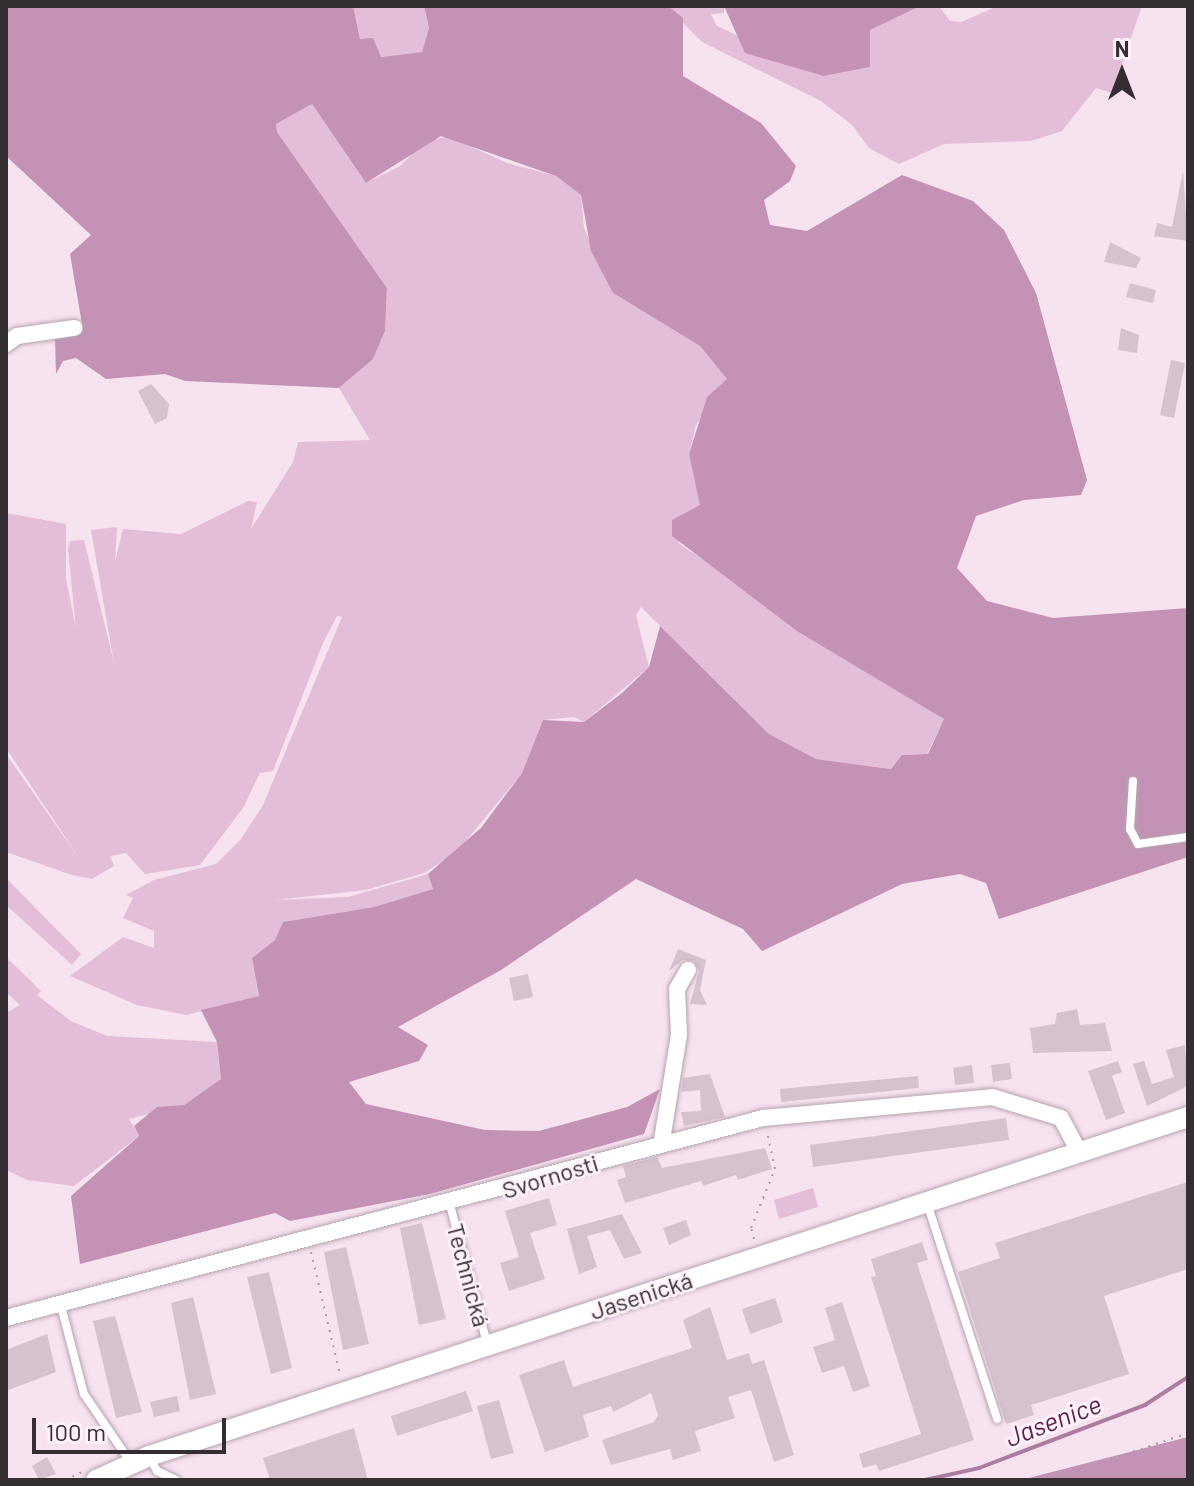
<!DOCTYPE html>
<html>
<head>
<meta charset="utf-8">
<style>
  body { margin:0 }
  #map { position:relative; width:1194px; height:1486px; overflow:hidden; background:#f7e2f0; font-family:Barlow,sans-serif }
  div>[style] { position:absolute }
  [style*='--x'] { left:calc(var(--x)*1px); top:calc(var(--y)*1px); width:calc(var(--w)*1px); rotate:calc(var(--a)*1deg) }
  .green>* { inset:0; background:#e4bdd8 }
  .forest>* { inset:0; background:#c392b5 }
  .stream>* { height:4px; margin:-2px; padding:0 2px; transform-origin:2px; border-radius:2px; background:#ac7c9f }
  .building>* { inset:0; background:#d6c2cf }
  .path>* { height:2px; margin-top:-1px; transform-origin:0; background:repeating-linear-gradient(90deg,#ac9ca7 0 2px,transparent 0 8px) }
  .roads { filter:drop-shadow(0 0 2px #b6a3b0) drop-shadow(0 0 2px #b6a3b0) }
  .service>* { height:8px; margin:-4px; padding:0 4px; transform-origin:4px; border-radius:4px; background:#fff }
  .minor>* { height:16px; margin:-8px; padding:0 8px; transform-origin:8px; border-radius:8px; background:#fff }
  .tertiary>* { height:20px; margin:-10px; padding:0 10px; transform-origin:10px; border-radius:10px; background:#fff }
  span { translate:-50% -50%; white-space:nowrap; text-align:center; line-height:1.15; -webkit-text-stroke:6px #fff2fb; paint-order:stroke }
  .street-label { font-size:24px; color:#342d32 }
  .water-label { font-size:26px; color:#5b1f4e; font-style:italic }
  .frame { position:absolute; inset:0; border:8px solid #342d32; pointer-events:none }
  .north { position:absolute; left:1082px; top:32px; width:80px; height:80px; -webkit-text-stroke:6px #fff2fb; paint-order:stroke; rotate:0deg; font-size:22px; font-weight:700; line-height:32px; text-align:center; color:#342d32 }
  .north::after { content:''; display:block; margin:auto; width:28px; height:36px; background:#342d32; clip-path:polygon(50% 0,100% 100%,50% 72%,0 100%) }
  .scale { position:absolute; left:32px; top:1418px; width:194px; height:36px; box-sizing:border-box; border:4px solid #342d32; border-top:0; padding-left:10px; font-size:24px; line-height:28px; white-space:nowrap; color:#342d32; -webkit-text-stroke:6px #fff2fb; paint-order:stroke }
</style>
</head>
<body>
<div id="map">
  <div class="green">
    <div style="clip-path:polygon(353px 6px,424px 6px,429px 28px,422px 52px,380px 57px,360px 39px)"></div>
    <div style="clip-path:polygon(666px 6px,724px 6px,724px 13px,711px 14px,717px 26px,824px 76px,870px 67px,870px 30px,918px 6px,939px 6px,950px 21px,961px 22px,998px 6px,1142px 6px,1112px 93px,1096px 88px,1062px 131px,1031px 141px,944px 144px,899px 164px,869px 148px,852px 125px,821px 101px,702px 42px)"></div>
    <div style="clip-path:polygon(312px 104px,366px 183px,400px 166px,423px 143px,448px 136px,507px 163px,556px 176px,581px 195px,584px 228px,613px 293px,700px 346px,728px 380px,696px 425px,689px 454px,701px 506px,678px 543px,944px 719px,927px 754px,902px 755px,892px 769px,816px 759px,769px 734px,641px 607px,636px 615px,649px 667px,584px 722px,574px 717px,543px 720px,522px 773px,456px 853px,424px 873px,366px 890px,275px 900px,348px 897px,428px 874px,433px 889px,374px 907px,283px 922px,275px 940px,252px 958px,259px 996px,186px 1015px,137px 1005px,70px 976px,123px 937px,154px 948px,154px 931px,123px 918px,133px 898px,126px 895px,154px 880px,216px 864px,241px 839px,263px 805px,342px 617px,337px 616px,323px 643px,273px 771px,260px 773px,243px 808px,200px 865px,145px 874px,126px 853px,110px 856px,114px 866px,92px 879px,72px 875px,6px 852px,6px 754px,81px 861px,6px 748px,6px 513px,66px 524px,66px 579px,76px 629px,68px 549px,70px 541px,84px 540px,114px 663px,91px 530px,117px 527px,115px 562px,123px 529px,181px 534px,248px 501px,257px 502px,251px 529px,293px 462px,298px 442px,370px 440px,339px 388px,373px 359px,385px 331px,387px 288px,277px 132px,276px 124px)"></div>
    <div style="clip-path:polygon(6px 878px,81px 954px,72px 965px,6px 905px)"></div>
    <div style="clip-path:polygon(6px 957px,41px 991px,37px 995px,71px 1021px,107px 1036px,217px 1042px,221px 1079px,184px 1105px,129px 1119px,139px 1136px,74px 1186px,27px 1180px,6px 1170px,6px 1013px,20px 1005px,6px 992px)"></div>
    <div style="clip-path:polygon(813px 1188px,818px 1207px,779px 1219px,774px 1200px)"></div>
  </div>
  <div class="forest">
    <div style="clip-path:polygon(6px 6px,353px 6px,360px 39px,373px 38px,381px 57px,422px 52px,429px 28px,424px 6px,668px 6px,683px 18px,683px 76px,761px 123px,796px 166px,790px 181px,764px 200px,770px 225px,807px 231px,902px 175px,973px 201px,1004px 230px,1036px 293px,1087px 480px,1081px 495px,1024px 500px,976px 516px,957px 568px,987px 601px,1053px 618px,1188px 608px,1188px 857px,999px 919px,986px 883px,960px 874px,902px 884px,762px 951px,743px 929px,636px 879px,501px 970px,398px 1027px,428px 1045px,419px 1061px,349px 1082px,366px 1104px,485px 1130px,539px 1131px,627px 1107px,660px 1089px,644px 1134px,430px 1194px,290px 1221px,275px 1213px,80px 1264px,71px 1196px,139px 1136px,134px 1126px,157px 1107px,184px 1105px,221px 1079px,217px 1042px,201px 1010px,259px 996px,252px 958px,275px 940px,283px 922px,374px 907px,433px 889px,428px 874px,481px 828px,522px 773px,543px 720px,584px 722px,622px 693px,649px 667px,660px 626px,769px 734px,816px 759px,891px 769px,902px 755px,928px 754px,944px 719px,797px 631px,672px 536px,672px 520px,700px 505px,689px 454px,707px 397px,727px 379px,700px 346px,613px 293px,591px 251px,581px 195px,556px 176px,441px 136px,366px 183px,312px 104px,276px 124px,277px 132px,387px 288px,385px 331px,373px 359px,339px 388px,185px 381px,165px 374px,106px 379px,76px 358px,63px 361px,56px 374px,55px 339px,83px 330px,70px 254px,91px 235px,6px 156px)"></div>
    <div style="clip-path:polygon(724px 6px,920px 6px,870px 30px,870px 67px,824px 76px,745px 53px)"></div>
    <div style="clip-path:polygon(1188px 1437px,1188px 1480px,1021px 1480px)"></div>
  </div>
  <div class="stream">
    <div style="--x:925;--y:1480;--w:55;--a:-12.5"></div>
    <div style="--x:979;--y:1468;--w:178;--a:-20.8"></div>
    <div style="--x:1145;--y:1405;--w:51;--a:-33.1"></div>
  </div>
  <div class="building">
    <div style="clip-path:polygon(1183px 171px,1188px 241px,1154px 236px,1157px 223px,1172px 227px)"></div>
    <div style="clip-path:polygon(1110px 242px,1141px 258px,1136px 268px,1104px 262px)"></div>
    <div style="clip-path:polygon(1130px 283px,1156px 290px,1153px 303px,1126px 297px)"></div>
    <div style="clip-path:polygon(1121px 328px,1139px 335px,1137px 353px,1118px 350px)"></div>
    <div style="clip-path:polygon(1171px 360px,1185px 363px,1174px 418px,1160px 415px)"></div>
    <div style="clip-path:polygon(151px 384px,169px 404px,167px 418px,155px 424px,138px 391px)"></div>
    <div style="clip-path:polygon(678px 949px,706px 960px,700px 990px,707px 1005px,690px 1004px,699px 971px,694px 961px,683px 960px,669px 971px)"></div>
    <div style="clip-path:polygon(528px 974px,533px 997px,514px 1001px,509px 978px)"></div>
    <div style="clip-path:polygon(1077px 1009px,1080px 1025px,1105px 1023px,1112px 1051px,1033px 1053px,1030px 1028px,1055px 1024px,1057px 1013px)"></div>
    <div style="clip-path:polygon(1185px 1045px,1188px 1086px,1147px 1106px,1133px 1064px,1144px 1061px,1152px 1084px,1174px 1077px,1166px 1050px)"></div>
    <div style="clip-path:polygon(1118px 1061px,1122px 1072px,1112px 1076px,1125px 1113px,1106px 1120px,1088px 1071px)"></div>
    <div style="clip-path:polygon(1010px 1063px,1012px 1079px,993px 1082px,991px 1065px)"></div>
    <div style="clip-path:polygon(972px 1065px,974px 1083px,955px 1085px,953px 1068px)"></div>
    <div style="clip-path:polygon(710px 1074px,725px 1117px,684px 1126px,681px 1112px,701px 1111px,700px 1090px,681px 1092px,683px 1078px)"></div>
    <div style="clip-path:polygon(918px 1076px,919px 1088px,781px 1102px,780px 1089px)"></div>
    <div style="clip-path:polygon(1006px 1118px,1009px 1140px,813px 1167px,810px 1145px)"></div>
    <div style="clip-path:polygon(765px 1148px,772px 1169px,738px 1180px,736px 1175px,703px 1186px,701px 1181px,625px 1203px,617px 1180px,626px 1177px,623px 1166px,657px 1157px,662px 1168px)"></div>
    <div style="clip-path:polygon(1188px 1182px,1188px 1269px,1104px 1296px,1129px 1374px,1031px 1405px,1034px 1415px,1006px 1424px,958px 1272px,1000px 1258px,995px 1243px)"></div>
    <div style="clip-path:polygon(549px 1198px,557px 1225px,530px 1233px,545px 1279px,509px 1291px,500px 1263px,519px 1257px,505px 1211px)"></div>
    <div style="clip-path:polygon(622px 1214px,642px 1253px,624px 1259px,610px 1230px,587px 1236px,597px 1267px,579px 1274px,567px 1229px)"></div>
    <div style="clip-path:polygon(686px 1220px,691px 1235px,669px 1245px,663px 1228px)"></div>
    <div style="clip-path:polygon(422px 1223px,446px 1319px,419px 1325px,400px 1228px)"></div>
    <div style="clip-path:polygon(922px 1242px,928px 1260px,917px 1263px,974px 1440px,879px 1471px,876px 1464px,863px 1468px,859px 1454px,921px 1434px,871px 1277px,876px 1276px,871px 1259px)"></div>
    <div style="clip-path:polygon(346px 1247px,369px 1344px,343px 1350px,324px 1252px)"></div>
    <div style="clip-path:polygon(269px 1272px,292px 1368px,271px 1374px,247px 1277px)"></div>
    <div style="clip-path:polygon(193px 1297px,216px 1394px,190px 1400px,171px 1303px)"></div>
    <div style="clip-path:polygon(775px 1298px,783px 1322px,750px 1334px,742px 1309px)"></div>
    <div style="clip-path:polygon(842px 1302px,870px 1386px,853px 1392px,844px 1366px,822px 1373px,813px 1347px,835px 1340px,825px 1308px)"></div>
    <div style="clip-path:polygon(710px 1307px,727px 1360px,749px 1353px,752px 1364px,764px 1360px,794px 1455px,774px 1462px,751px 1390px,728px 1397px,735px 1418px,695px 1431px,701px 1451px,673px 1460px,670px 1449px,611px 1465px,602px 1440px,654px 1422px,658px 1415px,651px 1393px,613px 1412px,611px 1406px,583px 1415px,589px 1437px,545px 1452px,519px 1375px,564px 1360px,573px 1387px,692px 1348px,683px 1320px)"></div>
    <div style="clip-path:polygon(115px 1316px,142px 1412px,116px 1418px,93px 1321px)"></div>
    <div style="clip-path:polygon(47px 1334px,56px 1372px,6px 1391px,6px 1350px)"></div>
    <div style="clip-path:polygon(466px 1391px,473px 1411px,397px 1436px,391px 1416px)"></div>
    <div style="clip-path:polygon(177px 1396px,180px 1411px,154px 1417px,150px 1402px)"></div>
    <div style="clip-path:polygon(499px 1400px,514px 1453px,491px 1459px,477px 1406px)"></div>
    <div style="clip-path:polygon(354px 1428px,368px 1480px,270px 1480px,263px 1458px)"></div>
    <div style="clip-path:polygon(47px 1457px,56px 1474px,39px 1480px,32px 1466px)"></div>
  </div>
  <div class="path">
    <div style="--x:754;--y:1239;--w:11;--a:-105"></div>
    <div style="--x:751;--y:1228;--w:64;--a:-67.9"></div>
    <div style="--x:775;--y:1169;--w:39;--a:-102"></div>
    <div style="--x:311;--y:1252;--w:126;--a:76.7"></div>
    <div style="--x:65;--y:1480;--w:19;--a:-25"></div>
    <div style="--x:1050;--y:1480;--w:146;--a:-18.8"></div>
  </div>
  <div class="roads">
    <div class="service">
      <div style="--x:1133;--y:781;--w:48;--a:93.6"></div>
      <div style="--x:1130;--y:829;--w:17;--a:62"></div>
      <div style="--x:1138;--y:844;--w:50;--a:-8"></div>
      <div style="--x:927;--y:1203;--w:227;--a:72"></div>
      <div style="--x:450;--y:1205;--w:143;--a:75"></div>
      <div style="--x:60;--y:1302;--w:95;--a:75.4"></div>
      <div style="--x:84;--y:1394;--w:83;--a:55.7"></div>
      <div style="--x:149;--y:1457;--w:16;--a:60"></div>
      <div style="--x:157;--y:1471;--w:21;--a:25"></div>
    </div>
    <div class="minor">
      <div style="--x:6;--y:344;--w:14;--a:-36"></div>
      <div style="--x:17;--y:336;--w:58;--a:-8"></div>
      <div style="--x:662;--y:1140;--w:106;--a:-80.8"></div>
      <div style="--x:679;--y:1035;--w:46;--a:-92.5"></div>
      <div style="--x:677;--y:989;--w:22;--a:-60"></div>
      <div style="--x:6;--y:1318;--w:783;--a:-14.8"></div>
      <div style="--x:763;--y:1118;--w:230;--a:-5.2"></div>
      <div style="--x:992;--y:1097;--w:72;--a:16.9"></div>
      <div style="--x:1061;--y:1118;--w:40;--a:62"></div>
    </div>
    <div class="tertiary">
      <div style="--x:96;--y:1480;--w:58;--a:-24.4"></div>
      <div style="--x:149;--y:1456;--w:1093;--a:-18.07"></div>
    </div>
  </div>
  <div class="street-label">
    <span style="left:550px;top:1176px;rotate:-17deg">Svornosti</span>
    <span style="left:469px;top:1275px;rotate:75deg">Technická</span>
    <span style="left:641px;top:1295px;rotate:-18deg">Jasenická</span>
  </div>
  <div class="water-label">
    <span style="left:1053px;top:1420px;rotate:-21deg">Jasenice</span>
  </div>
  <div class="frame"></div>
  <div class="north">N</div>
  <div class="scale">100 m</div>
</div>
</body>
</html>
